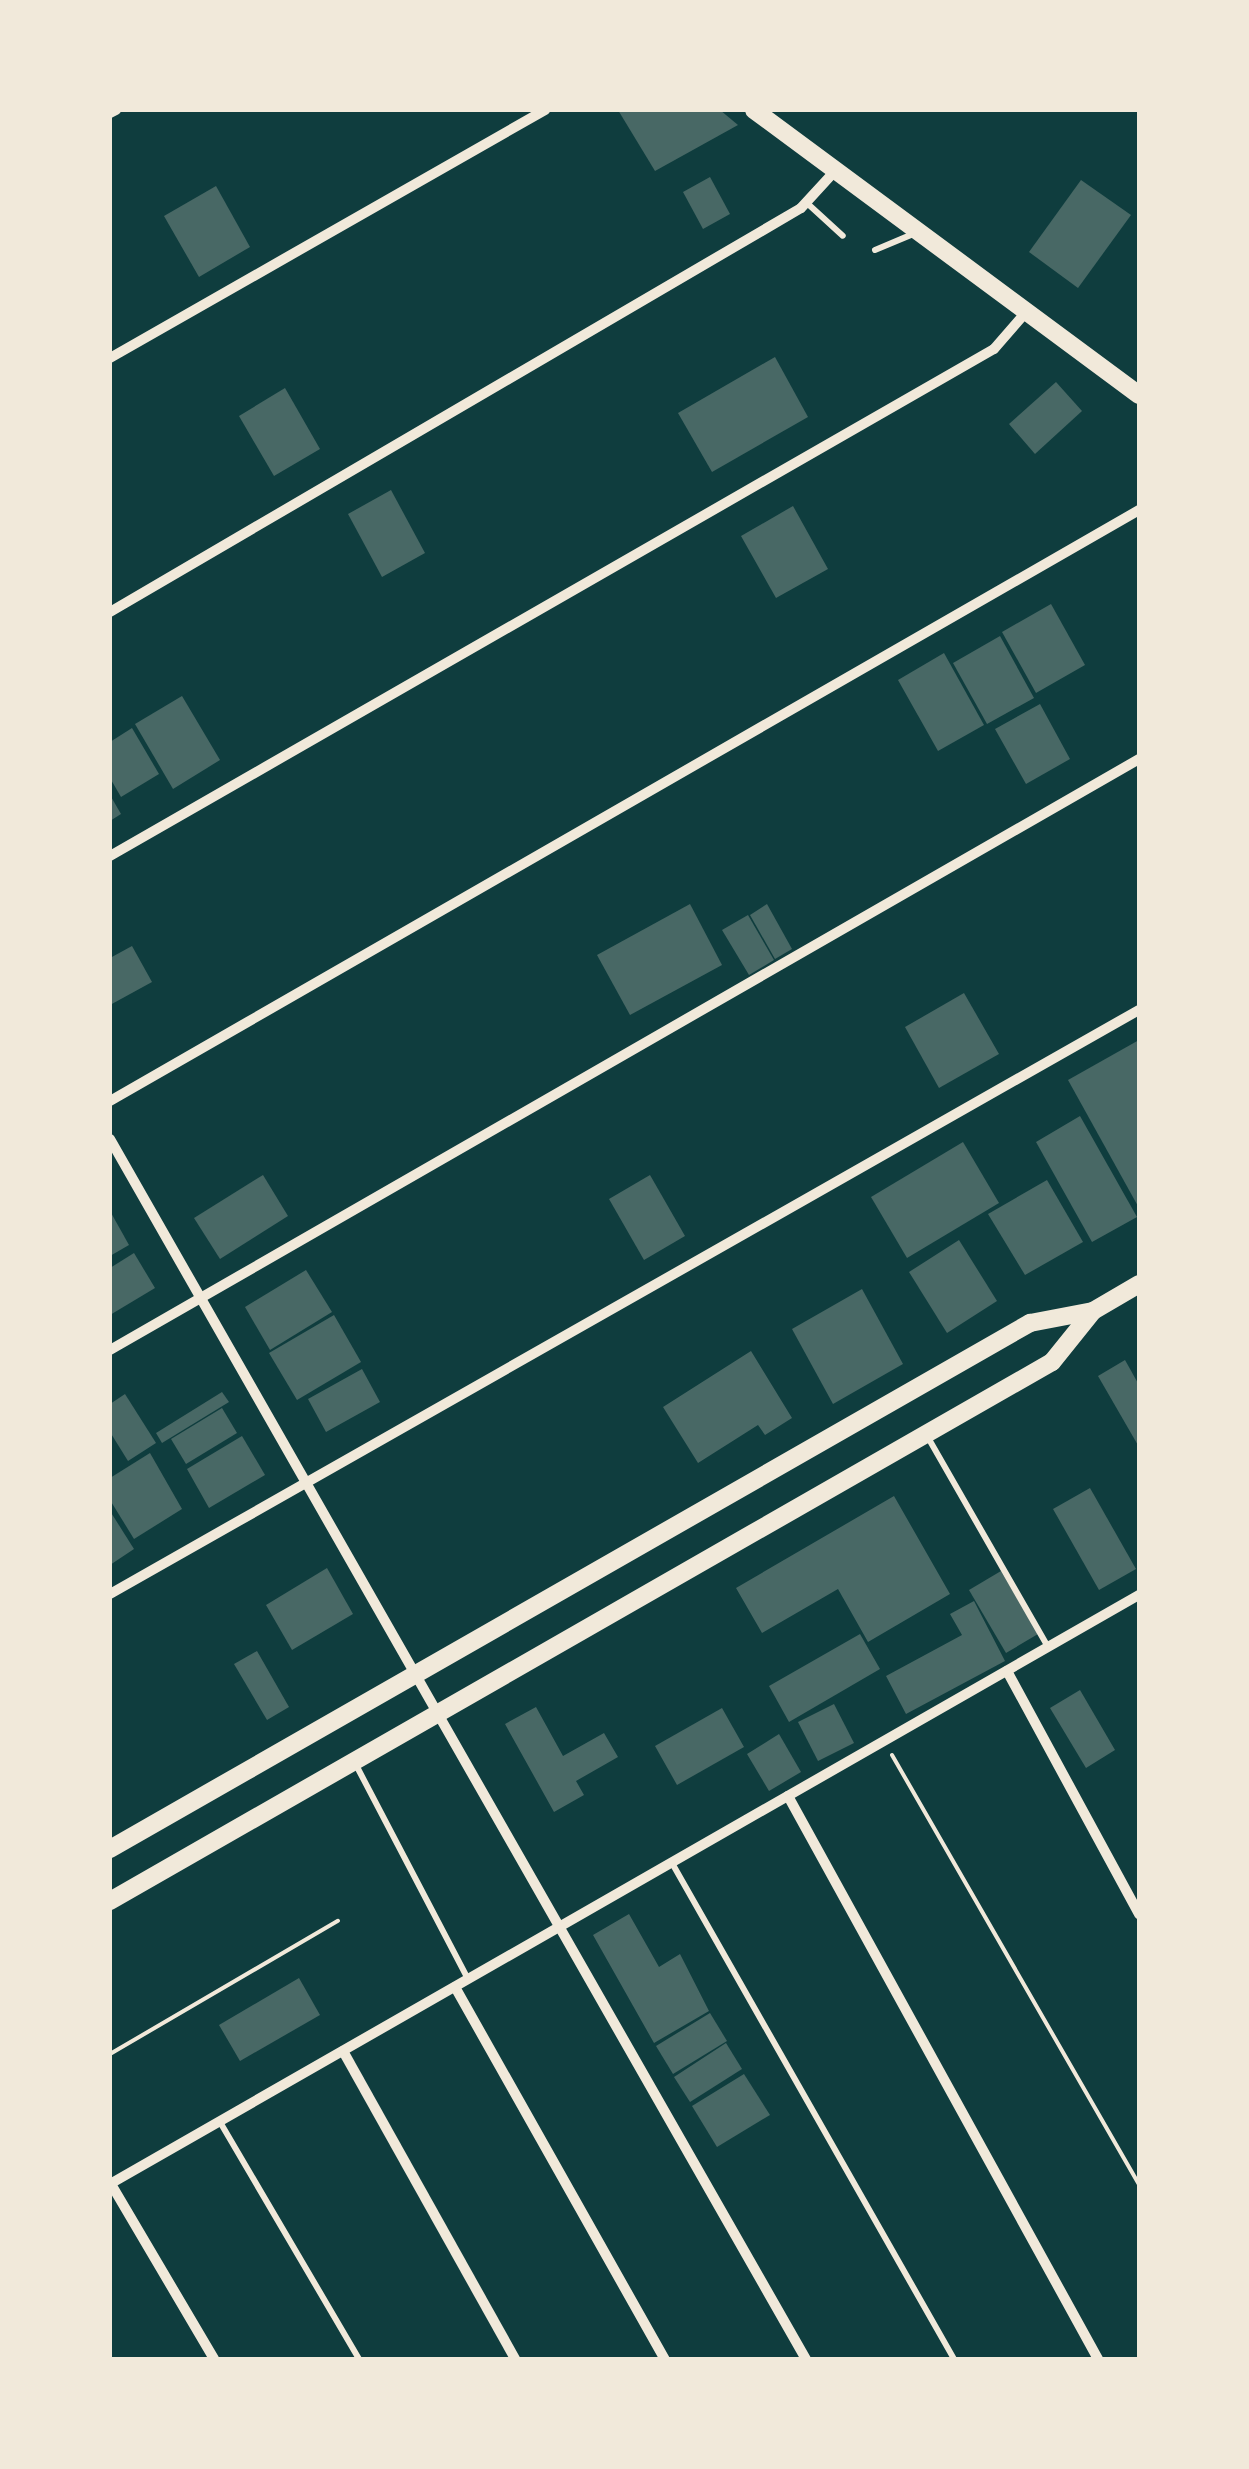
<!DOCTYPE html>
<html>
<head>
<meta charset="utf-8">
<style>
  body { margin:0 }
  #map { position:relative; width:1249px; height:2469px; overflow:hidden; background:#0f3d3e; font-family:Cabin,sans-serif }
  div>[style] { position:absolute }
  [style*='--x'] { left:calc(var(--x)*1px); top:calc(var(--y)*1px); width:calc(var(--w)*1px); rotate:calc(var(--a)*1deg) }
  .building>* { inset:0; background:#486865 }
  .path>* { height:4px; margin:-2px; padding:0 2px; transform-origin:2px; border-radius:2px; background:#f1e9da }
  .service>* { height:6px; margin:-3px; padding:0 3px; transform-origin:3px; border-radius:3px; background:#f1e9da }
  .minor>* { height:10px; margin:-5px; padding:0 5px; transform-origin:5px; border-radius:5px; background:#f1e9da }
  .tertiary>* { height:18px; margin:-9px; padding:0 9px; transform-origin:9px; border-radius:9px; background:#f1e9da }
  .secondary>* { height:18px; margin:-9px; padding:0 9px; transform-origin:9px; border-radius:9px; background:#f1e9da }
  span { translate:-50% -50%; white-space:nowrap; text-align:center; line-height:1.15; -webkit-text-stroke:10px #f1e9da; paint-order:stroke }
  .frame { position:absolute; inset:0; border:112px solid #f1e9da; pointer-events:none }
</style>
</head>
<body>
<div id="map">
  <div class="building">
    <div style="clip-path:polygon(618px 110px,720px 110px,738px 125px,655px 171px)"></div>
    <div style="clip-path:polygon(710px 177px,730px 214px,703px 229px,683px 192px)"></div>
    <div style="clip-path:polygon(1081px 180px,1131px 215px,1078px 288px,1029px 252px)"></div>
    <div style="clip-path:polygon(216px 186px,250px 247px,199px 277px,164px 216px)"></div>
    <div style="clip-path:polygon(775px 357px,808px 417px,712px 472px,678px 413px)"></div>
    <div style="clip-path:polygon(1056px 382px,1082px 411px,1035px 454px,1009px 424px)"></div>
    <div style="clip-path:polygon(285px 388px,320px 449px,274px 476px,239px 416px)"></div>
    <div style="clip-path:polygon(391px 490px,425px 553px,382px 577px,348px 514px)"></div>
    <div style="clip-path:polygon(793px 506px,828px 569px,776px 598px,741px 536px)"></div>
    <div style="clip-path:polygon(1051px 604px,1085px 665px,1036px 693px,1002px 632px)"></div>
    <div style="clip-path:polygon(1000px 636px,1034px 698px,987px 724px,953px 663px)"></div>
    <div style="clip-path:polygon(944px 653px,984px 725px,938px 751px,898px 680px)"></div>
    <div style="clip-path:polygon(182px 696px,220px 760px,173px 789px,135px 724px)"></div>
    <div style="clip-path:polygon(1040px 704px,1070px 759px,1026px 784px,995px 729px)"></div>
    <div style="clip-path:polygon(132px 728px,159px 774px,121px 797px,110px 778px,110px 742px)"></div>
    <div style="clip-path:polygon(110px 795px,121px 814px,110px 821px)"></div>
    <div style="clip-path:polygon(690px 904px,722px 965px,630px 1015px,597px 955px)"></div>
    <div style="clip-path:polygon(767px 904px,792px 949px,775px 959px,750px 915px)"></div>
    <div style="clip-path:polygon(748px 915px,774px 960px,749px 975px,722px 930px)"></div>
    <div style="clip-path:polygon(132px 946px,152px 982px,110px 1005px,110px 958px)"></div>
    <div style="clip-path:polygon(964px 993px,999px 1054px,939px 1088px,905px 1027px)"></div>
    <div style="clip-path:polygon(1139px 1040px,1139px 1208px,1068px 1080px)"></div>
    <div style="clip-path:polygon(1080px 1116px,1137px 1217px,1092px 1242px,1036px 1142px)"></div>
    <div style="clip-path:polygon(963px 1142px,999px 1203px,907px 1258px,871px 1197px)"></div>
    <div style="clip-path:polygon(263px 1175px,288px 1216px,220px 1259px,194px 1218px)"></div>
    <div style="clip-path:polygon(650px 1175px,685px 1236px,644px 1260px,609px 1199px)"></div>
    <div style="clip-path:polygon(1047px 1180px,1083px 1242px,1025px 1275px,988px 1214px)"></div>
    <div style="clip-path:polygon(110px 1211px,129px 1245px,110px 1256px)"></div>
    <div style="clip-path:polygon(959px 1240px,997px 1301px,947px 1333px,909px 1272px)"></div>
    <div style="clip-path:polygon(134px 1253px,155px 1288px,110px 1315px,110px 1268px)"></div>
    <div style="clip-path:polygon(306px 1270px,332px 1312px,270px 1350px,245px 1307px)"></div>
    <div style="clip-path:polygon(862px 1289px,903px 1364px,833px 1404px,792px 1329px)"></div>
    <div style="clip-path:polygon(334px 1315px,361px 1362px,297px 1400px,269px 1353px)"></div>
    <div style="clip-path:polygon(751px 1351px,792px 1418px,765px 1435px,758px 1425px,698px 1463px,663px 1407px)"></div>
    <div style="clip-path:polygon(1125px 1360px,1139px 1385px,1139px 1447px,1098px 1376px)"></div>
    <div style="clip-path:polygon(362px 1369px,380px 1402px,326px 1432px,308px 1399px)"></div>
    <div style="clip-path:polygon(222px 1392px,229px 1402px,162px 1443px,156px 1433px)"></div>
    <div style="clip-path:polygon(125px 1394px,156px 1443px,128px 1461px,110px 1432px,110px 1404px)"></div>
    <div style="clip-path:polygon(222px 1408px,237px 1433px,186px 1464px,171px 1439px)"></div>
    <div style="clip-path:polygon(242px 1436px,265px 1475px,209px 1508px,187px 1469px)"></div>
    <div style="clip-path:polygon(150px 1453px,182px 1509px,134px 1539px,110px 1500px,110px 1478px)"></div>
    <div style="clip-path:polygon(1090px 1488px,1136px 1569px,1099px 1590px,1053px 1509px)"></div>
    <div style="clip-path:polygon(894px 1496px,950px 1594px,868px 1642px,838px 1589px,762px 1633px,736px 1588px)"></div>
    <div style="clip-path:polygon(110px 1511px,134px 1549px,110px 1565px)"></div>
    <div style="clip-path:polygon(327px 1568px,353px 1614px,292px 1650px,266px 1605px)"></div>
    <div style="clip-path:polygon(1001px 1571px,1038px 1634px,1006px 1653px,969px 1590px)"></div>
    <div style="clip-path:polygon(974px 1601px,1005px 1661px,906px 1714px,886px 1676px,962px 1635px,950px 1614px)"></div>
    <div style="clip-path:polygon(860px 1634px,880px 1669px,789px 1722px,769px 1686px)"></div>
    <div style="clip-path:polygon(257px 1651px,289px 1707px,267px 1720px,234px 1664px)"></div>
    <div style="clip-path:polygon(1080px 1690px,1115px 1750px,1086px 1768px,1050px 1708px)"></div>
    <div style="clip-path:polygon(834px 1704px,854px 1743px,818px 1761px,798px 1722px)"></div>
    <div style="clip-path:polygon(536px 1707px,563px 1756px,604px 1733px,618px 1757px,576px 1781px,584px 1795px,554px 1812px,505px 1724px)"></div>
    <div style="clip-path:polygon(722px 1708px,744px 1747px,677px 1785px,655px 1746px)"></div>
    <div style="clip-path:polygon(779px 1734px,801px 1772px,769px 1791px,747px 1754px)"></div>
    <div style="clip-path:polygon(629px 1914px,659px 1967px,680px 1954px,709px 2011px,654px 2043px,593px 1935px)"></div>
    <div style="clip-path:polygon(299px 1978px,320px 2015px,240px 2061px,219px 2025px)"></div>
    <div style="clip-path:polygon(710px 2013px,727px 2041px,673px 2074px,656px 2046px)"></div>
    <div style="clip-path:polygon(726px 2043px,742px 2069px,690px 2102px,674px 2077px)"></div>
    <div style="clip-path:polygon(744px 2074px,770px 2115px,717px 2147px,692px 2106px)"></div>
  </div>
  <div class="path">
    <div style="--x:892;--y:1755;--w:495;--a:60.1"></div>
    <div style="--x:110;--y:2054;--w:264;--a:-30.3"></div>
  </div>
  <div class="service">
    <div style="--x:808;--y:204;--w:47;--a:42.4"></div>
    <div style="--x:875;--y:250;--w:41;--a:-22.8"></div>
    <div style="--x:926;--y:1434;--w:245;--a:60.2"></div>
    <div style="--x:355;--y:1763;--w:244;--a:62.4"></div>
    <div style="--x:672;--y:1863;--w:571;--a:60.38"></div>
    <div style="--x:220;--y:2122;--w:275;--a:59.6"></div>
  </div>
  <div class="minor">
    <div style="--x:110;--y:113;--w:7;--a:-27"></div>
    <div style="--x:110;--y:358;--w:501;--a:-29.69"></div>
    <div style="--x:110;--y:612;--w:800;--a:-30.31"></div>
    <div style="--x:801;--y:208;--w:50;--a:-47.4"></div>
    <div style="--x:110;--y:856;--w:1019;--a:-29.84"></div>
    <div style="--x:994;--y:349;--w:50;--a:-49"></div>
    <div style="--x:110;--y:1101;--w:1187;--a:-29.87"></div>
    <div style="--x:110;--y:1139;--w:1405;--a:60.3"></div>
    <div style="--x:110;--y:1350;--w:1187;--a:-29.87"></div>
    <div style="--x:110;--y:1594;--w:1183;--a:-29.58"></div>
    <div style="--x:1007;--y:1671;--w:277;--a:61.5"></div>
    <div style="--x:788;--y:1796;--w:643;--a:61.16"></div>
    <div style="--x:455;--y:1987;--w:427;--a:60.6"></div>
    <div style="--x:343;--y:2051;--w:353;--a:60.8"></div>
    <div style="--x:110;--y:2184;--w:1186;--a:-29.79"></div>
    <div style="--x:111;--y:2184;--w:203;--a:59.5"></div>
  </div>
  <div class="tertiary">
    <div style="--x:754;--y:110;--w:479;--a:36.5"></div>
  </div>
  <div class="secondary">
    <div style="--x:110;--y:1849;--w:1060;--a:-29.76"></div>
    <div style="--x:1030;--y:1323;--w:64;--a:-10.8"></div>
    <div style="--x:1093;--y:1311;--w:53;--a:-30.4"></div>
    <div style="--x:110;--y:1901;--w:1085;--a:-29.78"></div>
    <div style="--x:1052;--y:1362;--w:65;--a:-51.2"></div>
  </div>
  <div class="frame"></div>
</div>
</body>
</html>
